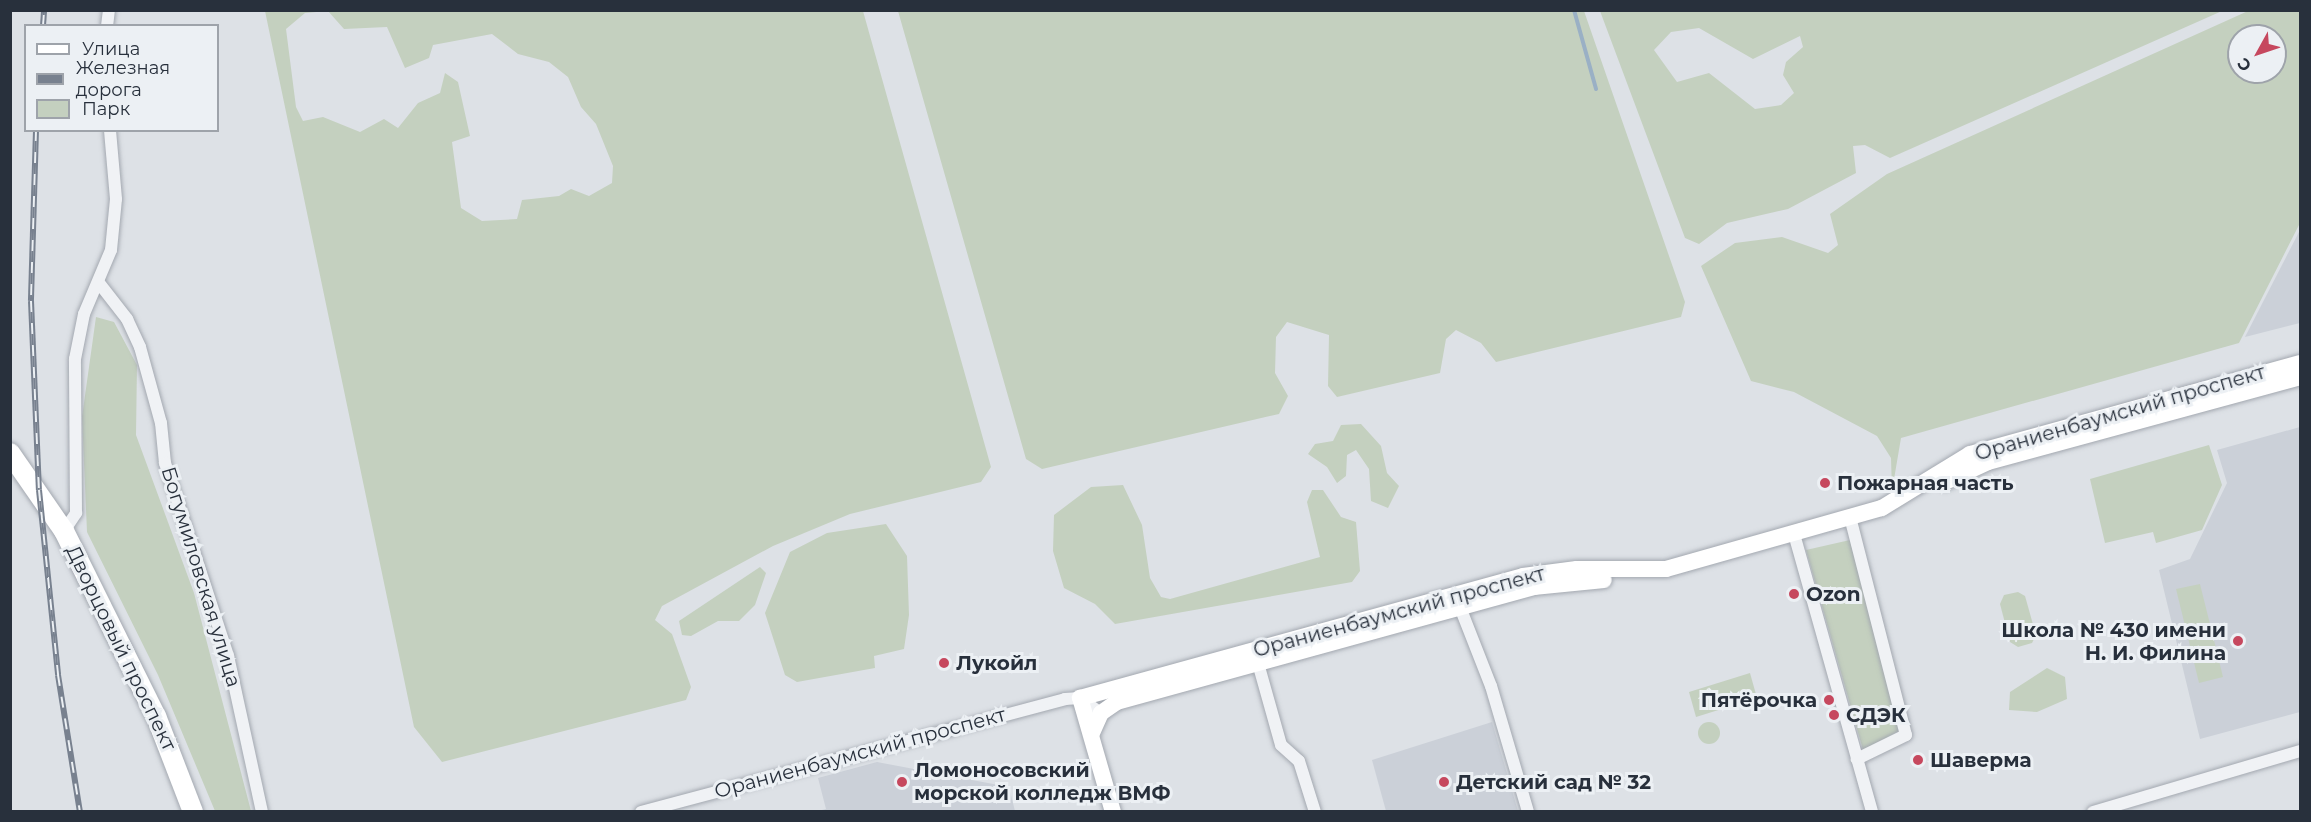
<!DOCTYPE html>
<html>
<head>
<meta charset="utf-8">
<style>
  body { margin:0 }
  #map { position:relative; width:2311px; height:822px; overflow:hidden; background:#dde1e6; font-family:Montserrat,sans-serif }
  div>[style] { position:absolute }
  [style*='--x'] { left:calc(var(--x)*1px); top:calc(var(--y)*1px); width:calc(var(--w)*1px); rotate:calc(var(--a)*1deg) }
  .built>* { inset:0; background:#cbd0d8 }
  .green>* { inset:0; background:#c4d0bf }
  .round { border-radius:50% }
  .stream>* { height:4px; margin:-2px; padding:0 2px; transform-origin:2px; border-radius:2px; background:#9ab0c5 }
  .roads { filter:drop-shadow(0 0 2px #a3a8b0) drop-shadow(0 0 2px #a3a8b0) }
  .minor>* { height:12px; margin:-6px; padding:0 6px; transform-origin:6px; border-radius:6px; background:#f0f2f5 }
  .secondary>* { height:16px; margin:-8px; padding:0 8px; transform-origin:8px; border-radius:8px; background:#fff }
  .primary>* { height:20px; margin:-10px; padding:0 10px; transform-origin:10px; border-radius:10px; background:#fff }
  .rail>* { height:6px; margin-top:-3px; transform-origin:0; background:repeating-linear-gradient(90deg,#ecf0f4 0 11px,#78818f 0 22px); box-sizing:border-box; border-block:2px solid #78818f }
  .dots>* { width:16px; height:16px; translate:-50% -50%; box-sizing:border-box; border:3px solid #ecf0f4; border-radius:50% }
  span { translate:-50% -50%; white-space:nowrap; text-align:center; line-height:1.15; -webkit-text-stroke:6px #ecf0f4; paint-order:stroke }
  .street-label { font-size:20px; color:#28303c }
  .poi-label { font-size:20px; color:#28303c; font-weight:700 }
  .left { translate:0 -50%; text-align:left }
  .right { translate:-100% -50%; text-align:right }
  .frame { position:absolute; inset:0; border:12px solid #28303c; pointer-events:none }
  .legend { position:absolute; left:24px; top:24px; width:195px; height:108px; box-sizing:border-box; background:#ecf0f4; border:2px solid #9ea3aa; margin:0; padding:8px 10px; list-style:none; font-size:18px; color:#28303c }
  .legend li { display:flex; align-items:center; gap:12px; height:30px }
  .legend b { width:30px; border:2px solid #9ea3aa }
  .north { position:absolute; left:2227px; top:24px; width:60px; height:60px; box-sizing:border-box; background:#ecf0f4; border:2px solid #9ea3aa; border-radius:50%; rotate:230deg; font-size:16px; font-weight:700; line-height:24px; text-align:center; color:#28303c }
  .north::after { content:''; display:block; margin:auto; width:21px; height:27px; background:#c6485e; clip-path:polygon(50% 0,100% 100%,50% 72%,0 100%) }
</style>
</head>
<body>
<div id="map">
  <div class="built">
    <div style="clip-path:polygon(2300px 230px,2300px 323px,2245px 337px)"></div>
    <div style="clip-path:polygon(2300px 427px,2300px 712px,2200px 739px,2159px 570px,2190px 559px,2227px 483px,2217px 450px)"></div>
    <div style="clip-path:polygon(1492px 722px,1518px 811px,1386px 811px,1372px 760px)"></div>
    <div style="clip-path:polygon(877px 762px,1009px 787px,1015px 811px,818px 811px,826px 809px,818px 778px)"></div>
  </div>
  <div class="green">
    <div style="clip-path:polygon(evenodd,265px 11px,863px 11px,991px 467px,981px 482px,850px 514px,773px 546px,662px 606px,655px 620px,672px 634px,691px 687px,686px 700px,442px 762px,414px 727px,265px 11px,328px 11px,344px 29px,387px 27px,405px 68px,429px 58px,433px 45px,492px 34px,518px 54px,549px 62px,568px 77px,581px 107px,596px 124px,613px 166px,612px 183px,589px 196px,571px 189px,559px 196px,522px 200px,517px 219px,482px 221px,461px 208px,452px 142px,470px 136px,458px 82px,445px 73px,440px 93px,418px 103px,398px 128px,384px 119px,360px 132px,323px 117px,303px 121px,296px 107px,286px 29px,305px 13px,328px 11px)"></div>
    <div style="clip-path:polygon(898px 11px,1584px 11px,1685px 302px,1681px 317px,1496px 362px,1481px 343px,1456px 330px,1446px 339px,1440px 373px,1337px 397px,1328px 386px,1329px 335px,1287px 322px,1276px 337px,1275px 373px,1288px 396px,1279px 414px,1042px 469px,1026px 459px)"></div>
    <div style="clip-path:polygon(evenodd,1600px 11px,1600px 10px,2222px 11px,1890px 158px,1865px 145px,1853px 146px,1856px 173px,1788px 209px,1727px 223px,1699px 244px,1685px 238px,1600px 11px,1699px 28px,1753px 59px,1800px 36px,1803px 47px,1786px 62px,1783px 75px,1794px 93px,1781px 105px,1755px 109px,1709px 73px,1677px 82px,1654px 50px,1671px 32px,1699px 28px)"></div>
    <div style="clip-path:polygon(evenodd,2248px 11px,2300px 11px,2300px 223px,2239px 343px,1901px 438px,1892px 491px,1891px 458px,1877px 436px,1794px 392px,1751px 381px,1701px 266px,1735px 243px,1782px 237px,1828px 253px,1838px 245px,1830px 214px,1887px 174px,2248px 11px,2239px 36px,2275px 36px,2275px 72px,2239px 72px,2239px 36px)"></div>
    <div style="clip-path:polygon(96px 317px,114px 322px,137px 365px,136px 435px,194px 593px,251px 811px,215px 811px,158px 675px,87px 532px,82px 417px)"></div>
    <div style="clip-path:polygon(1361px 424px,1381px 446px,1387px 473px,1399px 486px,1388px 508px,1371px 501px,1369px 469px,1356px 450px,1347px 455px,1346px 476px,1337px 483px,1327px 467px,1308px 454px,1315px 444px,1333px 441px,1341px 425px)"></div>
    <div style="clip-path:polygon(2209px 445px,2222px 485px,2202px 530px,2156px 543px,2153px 532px,2105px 543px,2090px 479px)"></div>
    <div style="clip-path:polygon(1123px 485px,1142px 525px,1150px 578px,1161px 597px,1170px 599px,1320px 557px,1307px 502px,1312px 490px,1323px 490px,1341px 517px,1356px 522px,1360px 571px,1352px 582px,1115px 624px,1095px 604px,1064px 588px,1053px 551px,1054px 515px,1091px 487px)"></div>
    <div style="clip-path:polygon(886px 524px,907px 556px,909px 615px,904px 649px,874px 656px,875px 668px,797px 682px,785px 675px,765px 613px,790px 552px,827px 533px)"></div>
    <div style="clip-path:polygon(1850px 540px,1899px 731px,1863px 750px,1806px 550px)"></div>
    <div style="clip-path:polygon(760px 567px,766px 573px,755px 605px,739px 621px,718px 621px,691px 636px,682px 635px,679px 621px)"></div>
    <div style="clip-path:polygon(2200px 584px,2211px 628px,2187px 634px,2176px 589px)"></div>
    <div style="clip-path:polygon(2018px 592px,2025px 596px,2036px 635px,2032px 643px,2018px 647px,2010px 642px,2000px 604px,2004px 595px)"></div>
    <div style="clip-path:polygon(2212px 632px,2223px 677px,2199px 683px,2188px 638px)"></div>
    <div style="clip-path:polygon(2047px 668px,2065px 677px,2067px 699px,2037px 712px,2009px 710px,2010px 692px)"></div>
    <div style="clip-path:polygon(1750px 673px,1757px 698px,1696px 717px,1689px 692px)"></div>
    <div class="round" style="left:1698px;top:722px;width:22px;height:22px"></div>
  </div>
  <div class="stream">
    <div style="--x:1574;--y:10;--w:82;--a:74.4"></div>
  </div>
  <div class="roads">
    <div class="minor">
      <div style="--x:107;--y:26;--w:16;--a:-83"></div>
      <div style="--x:99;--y:283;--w:46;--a:52.1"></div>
      <div style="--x:127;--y:319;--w:31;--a:65"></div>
      <div style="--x:140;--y:347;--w:79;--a:74.6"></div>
      <div style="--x:161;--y:423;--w:40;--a:84.3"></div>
      <div style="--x:165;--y:463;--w:203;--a:71.9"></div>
      <div style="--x:228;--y:656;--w:160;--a:77.7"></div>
      <div style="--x:1850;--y:517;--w:225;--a:75.6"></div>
      <div style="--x:1906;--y:735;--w:55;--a:153.9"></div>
      <div style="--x:64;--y:531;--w:22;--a:-56"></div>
      <div style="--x:76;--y:513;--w:154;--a:-90.4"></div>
      <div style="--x:75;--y:359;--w:46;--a:-78.7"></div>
      <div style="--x:84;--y:314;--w:69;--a:-67.1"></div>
      <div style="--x:111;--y:250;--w:51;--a:-84.4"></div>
      <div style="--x:116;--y:199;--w:69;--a:-95"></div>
      <div style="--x:1796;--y:541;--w:281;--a:74.3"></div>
      <div style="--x:1458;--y:602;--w:90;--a:68.6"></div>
      <div style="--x:1491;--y:686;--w:131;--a:73.6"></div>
      <div style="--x:1256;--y:656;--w:92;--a:74.3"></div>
      <div style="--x:1281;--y:745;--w:24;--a:42"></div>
      <div style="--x:1299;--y:761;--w:53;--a:72.6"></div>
      <div style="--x:641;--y:812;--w:439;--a:-14.9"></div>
      <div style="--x:1065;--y:699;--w:15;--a:-4"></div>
      <div style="--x:1080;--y:698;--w:26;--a:36"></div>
      <div style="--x:2093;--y:812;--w:216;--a:-16.4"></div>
    </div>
    <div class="secondary">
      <div style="--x:1945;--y:482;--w:47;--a:-24.9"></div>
      <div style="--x:1988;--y:462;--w:323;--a:-15.2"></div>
      <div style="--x:1092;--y:733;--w:22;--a:-66"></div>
      <div style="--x:1101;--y:713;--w:19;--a:-35"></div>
      <div style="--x:1117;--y:702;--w:433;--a:-15.4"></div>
      <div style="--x:1534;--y:587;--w:70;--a:-5.7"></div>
      <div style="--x:1113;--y:812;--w:119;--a:-106.1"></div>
      <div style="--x:1080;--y:698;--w:459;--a:-15.4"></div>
      <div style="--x:1523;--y:576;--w:54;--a:-7.4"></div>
      <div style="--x:1577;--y:569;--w:89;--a:0"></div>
      <div style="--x:1666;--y:569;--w:224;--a:-15.8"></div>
      <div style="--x:1882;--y:508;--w:103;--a:-31.5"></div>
      <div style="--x:1970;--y:454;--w:342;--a:-15.4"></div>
    </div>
    <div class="primary">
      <div style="--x:10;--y:453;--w:95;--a:55.3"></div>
      <div style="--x:64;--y:531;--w:207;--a:63.6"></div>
      <div style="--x:156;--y:716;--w:103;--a:68.9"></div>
    </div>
  </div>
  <div class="rail">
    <div style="--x:43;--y:26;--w:16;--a:-86"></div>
    <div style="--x:36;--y:130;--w:171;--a:91.7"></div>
    <div style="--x:31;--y:301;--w:189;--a:87.6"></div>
    <div style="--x:39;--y:490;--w:186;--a:84.1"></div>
    <div style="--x:58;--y:675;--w:139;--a:80.9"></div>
  </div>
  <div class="dots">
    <div style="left:1825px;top:483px;background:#c6485e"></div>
    <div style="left:1794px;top:594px;background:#c6485e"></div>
    <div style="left:2238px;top:641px;background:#c6485e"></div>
    <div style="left:944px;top:663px;background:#c6485e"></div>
    <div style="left:1829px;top:700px;background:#c6485e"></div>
    <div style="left:1834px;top:715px;background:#c6485e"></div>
    <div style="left:1918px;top:760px;background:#c6485e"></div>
    <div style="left:902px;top:782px;background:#c6485e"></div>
    <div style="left:1444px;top:782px;background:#c6485e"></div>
  </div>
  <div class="street-label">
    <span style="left:2120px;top:413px;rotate:-16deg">Ораниенбаумский проспект</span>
    <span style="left:201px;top:577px;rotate:73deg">Богумиловская улица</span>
    <span style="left:1399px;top:612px;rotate:-15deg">Ораниенбаумский проспект</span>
    <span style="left:121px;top:648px;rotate:64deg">Дворцовый проспект</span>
    <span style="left:860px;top:753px;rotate:-15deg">Ораниенбаумский проспект</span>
  </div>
  <div class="poi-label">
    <span class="left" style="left:1837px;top:483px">Пожарная часть</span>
    <span class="left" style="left:1806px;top:594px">Ozon</span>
    <span class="right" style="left:2226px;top:642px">Школа № 430 имени<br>Н. И. Филина</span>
    <span class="left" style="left:956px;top:663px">Лукойл</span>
    <span class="right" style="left:1817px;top:700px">Пятёрочка</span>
    <span class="left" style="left:1846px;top:715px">СДЭК</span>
    <span class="left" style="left:1930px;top:760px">Шаверма</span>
    <span class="left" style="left:914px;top:782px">Ломоносовский<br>морской колледж ВМФ</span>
    <span class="left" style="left:1456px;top:782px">Детский сад № 32</span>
  </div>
  <div class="frame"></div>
  <ul class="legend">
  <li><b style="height:8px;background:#fff"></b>Улица</li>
  <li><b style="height:8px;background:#78818f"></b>Железная дорога</li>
  <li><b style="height:16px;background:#c4d0bf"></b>Парк</li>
  </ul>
  <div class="north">С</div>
</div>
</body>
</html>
